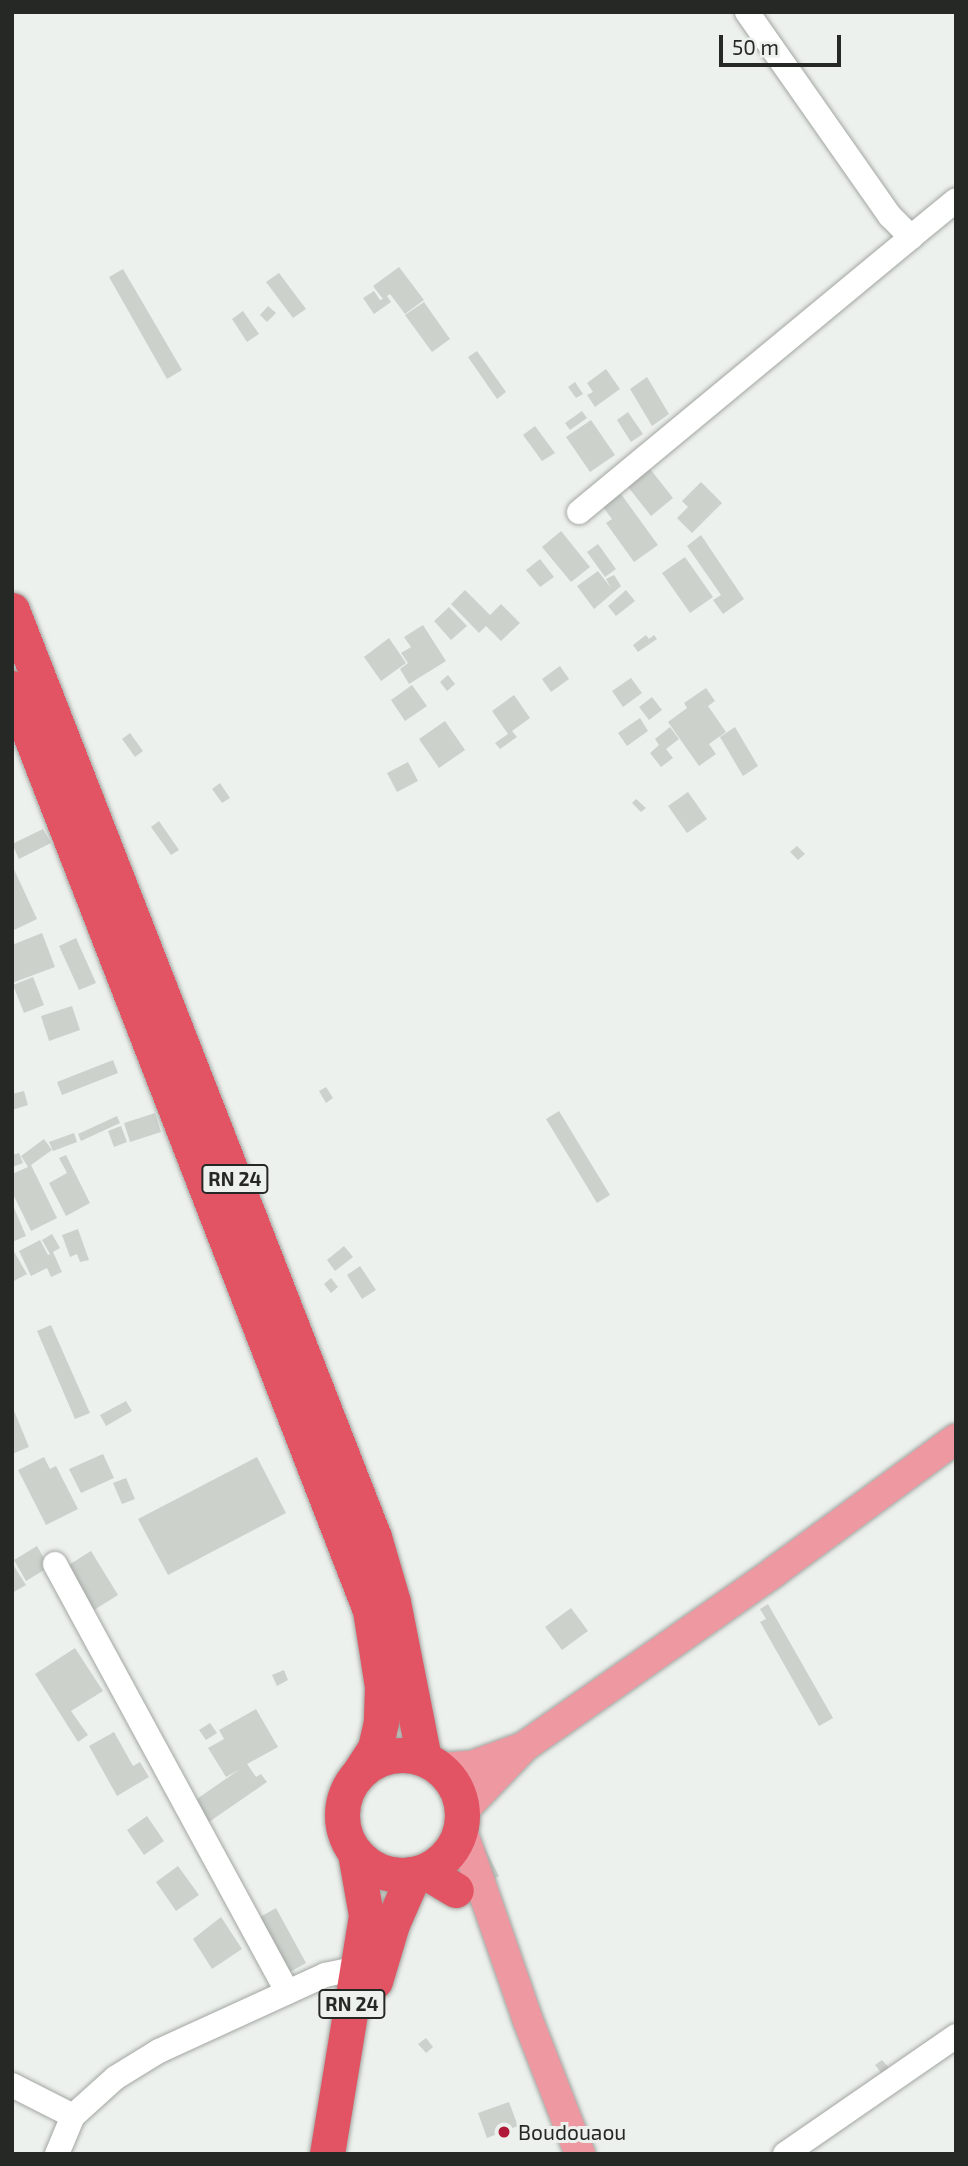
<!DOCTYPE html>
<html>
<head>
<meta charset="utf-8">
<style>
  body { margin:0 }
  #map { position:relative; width:968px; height:2166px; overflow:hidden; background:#edf1ed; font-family:"Exo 2",sans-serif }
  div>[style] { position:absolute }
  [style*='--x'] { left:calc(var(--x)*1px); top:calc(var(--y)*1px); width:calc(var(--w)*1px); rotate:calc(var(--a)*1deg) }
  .building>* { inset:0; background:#ccd1cc }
  .roads { filter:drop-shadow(0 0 2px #a2a6a2) drop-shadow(0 0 2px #a2a6a2) }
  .minor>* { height:24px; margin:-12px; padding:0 12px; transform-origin:12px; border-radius:12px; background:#fff }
  .major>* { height:30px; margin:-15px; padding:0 15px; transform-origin:15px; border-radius:15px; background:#ee98a1 }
  .highway>* { height:35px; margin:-17.5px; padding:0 17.5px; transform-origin:17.5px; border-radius:17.5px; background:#e25463 }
  .highway>.ring { margin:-17.5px; padding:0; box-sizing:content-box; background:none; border:35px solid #e25463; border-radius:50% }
  .dots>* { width:19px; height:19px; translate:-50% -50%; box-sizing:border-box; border:4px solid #edf1ed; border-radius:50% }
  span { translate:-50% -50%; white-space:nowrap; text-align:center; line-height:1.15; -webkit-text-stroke:6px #edf1ed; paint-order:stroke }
  .shield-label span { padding:2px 5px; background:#edf1ed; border:2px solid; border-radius:5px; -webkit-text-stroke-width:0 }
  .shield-label { font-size:19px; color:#262826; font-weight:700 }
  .poi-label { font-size:21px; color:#262826 }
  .left { translate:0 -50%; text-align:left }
  .frame { position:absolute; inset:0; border:14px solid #262826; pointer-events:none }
  .scale { position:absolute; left:719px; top:35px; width:122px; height:32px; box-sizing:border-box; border:4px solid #262826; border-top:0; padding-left:9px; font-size:21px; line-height:24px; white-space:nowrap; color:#262826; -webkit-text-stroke:5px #edf1ed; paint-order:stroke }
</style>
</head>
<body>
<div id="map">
  <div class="building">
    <div style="clip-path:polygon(399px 267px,424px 300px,405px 314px,390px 294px,387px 296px,391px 302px,374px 314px,363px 298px,374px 291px,380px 300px,383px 299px,373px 286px)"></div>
    <div style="clip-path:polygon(123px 269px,182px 370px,167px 379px,109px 277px)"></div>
    <div style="clip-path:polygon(279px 273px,306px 309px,293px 318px,266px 282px)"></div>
    <div style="clip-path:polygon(424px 302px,450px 339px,432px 352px,405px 315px)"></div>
    <div style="clip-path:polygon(268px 306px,276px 313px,267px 322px,260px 315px)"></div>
    <div style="clip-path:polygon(243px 311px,259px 334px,247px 342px,232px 319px)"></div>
    <div style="clip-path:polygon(477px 351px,506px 392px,497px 399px,468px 357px)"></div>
    <div style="clip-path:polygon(606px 369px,620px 389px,595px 407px,587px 395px,593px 392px,587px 383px)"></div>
    <div style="clip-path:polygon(647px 377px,669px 414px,652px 426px,630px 389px)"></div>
    <div style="clip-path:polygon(575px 382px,583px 394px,576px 398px,568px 387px)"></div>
    <div style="clip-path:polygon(582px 411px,587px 418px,570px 430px,565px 423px)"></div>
    <div style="clip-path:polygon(628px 412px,643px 434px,631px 442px,617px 420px)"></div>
    <div style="clip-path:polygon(591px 420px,615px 455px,590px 472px,566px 437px)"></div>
    <div style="clip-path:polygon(535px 426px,555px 453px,542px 461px,523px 435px)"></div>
    <div style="clip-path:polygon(647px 465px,673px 498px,651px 516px,625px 483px)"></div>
    <div style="clip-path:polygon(701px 482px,722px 503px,692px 533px,677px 518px,688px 507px,682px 501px)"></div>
    <div style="clip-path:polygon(621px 494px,658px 545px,634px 562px,606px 523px,612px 519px,600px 503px,610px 501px)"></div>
    <div style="clip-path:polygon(561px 531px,590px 567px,571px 582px,542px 547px)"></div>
    <div style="clip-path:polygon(701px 535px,744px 599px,723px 614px,713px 600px,721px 595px,687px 546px)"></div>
    <div style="clip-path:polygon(598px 544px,616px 569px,605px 577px,587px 552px)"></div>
    <div style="clip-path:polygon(685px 557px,713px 597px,690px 613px,662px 573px)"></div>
    <div style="clip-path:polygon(540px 559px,554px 577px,540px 587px,526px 570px)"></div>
    <div style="clip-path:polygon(598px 571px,611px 588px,606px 579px,614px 575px,621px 586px,594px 609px,577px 586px)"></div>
    <div style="clip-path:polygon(465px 590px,490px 615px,501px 604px,520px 623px,501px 641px,486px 626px,479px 633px,451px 604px)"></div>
    <div style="clip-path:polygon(626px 590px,635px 601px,616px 616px,608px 606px)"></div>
    <div style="clip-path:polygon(449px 607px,467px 626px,451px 640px,434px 621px)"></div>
    <div style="clip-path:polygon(423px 625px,446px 661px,409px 684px,400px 669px,408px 663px,401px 653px,411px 647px,404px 637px)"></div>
    <div style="clip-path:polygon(646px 635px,649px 639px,654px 635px,657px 639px,638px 652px,633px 645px)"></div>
    <div style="clip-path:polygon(389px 638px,406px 663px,381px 681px,364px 657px)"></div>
    <div style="clip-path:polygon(560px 666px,569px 679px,551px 692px,542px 679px)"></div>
    <div style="clip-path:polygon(448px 675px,455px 684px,447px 691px,440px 682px)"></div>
    <div style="clip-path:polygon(631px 678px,642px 693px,623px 707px,612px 691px)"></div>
    <div style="clip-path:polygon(412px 685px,427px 706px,405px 721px,391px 700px)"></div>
    <div style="clip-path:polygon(706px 688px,715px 701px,708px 706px,726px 732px,709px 744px,716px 754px,699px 766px,668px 722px,687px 708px,684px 703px)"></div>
    <div style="clip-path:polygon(514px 695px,530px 718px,512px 731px,517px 737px,500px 749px,495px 743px,508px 734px,492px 711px)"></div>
    <div style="clip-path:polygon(652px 697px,662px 710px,649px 720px,639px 707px)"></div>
    <div style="clip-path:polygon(640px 718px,648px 731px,627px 746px,618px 733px)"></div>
    <div style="clip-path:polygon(445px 721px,465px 750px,439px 768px,419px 739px)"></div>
    <div style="clip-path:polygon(670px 727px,679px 739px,666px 749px,673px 758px,661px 767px,650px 753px,659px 745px,655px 739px)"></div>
    <div style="clip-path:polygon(735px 727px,758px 766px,743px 776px,720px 737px)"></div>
    <div style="clip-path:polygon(130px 733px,143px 751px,135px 757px,122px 739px)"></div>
    <div style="clip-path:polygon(408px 762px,418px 781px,397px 792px,387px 773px)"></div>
    <div style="clip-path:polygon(220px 783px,230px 798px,222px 803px,212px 789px)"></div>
    <div style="clip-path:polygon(688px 792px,707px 819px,687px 833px,668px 806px)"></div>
    <div style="clip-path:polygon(636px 799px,646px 808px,641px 812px,632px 803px)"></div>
    <div style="clip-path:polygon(159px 821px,179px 850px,171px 855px,151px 827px)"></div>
    <div style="clip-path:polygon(43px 829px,51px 843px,19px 859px,12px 844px)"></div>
    <div style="clip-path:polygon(797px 846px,805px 854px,798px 860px,790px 852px)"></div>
    <div style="clip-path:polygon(12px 865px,37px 919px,12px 931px)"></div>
    <div style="clip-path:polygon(42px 933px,55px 967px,12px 983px,12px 945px)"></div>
    <div style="clip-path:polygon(76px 938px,96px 983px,79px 990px,59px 946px)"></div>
    <div style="clip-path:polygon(33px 977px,44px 1005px,24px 1013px,13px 985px)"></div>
    <div style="clip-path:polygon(72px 1006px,80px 1030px,49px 1041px,41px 1016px)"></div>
    <div style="clip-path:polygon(113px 1060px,118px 1073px,62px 1095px,57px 1082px)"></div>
    <div style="clip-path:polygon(326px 1087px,333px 1098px,326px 1103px,319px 1091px)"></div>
    <div style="clip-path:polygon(24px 1091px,28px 1105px,12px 1110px,12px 1094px)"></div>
    <div style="clip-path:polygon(559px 1111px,610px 1195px,597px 1203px,546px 1119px)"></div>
    <div style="clip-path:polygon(155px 1113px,161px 1132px,130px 1142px,124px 1123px)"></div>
    <div style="clip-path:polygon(117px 1116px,120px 1123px,81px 1141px,78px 1134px)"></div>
    <div style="clip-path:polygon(121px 1126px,127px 1142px,114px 1147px,108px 1131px)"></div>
    <div style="clip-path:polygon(74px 1133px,77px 1142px,53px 1151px,49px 1142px)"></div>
    <div style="clip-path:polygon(44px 1139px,52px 1150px,31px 1165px,57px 1218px,31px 1231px,12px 1192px,12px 1174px,28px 1167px,21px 1156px)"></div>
    <div style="clip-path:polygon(19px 1153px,23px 1163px,12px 1167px,12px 1155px)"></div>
    <div style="clip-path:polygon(66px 1155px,90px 1203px,66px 1216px,49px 1183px,67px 1173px,59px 1158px)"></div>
    <div style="clip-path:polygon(12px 1203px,26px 1236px,12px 1242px)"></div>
    <div style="clip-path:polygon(78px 1229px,89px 1260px,80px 1262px,77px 1254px,70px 1257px,62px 1235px)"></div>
    <div style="clip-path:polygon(52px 1234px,60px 1248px,53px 1252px,62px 1272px,51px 1277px,47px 1268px,31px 1276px,19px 1251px,40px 1240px,48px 1255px,50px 1254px,42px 1240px)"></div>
    <div style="clip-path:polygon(344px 1246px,353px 1257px,335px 1271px,327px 1260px)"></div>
    <div style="clip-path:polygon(12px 1248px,27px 1274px,12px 1282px)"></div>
    <div style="clip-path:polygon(360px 1266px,376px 1290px,362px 1299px,347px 1275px)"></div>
    <div style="clip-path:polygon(331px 1278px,338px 1287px,331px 1293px,324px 1284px)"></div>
    <div style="clip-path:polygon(51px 1325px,90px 1413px,75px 1419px,37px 1331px)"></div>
    <div style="clip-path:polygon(126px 1401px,132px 1411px,106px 1426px,100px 1415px)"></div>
    <div style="clip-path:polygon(12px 1406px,29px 1447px,12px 1454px)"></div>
    <div style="clip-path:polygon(103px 1454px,114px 1478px,81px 1493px,69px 1469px)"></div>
    <div style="clip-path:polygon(44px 1457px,50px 1469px,56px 1466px,78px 1509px,46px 1525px,18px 1470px)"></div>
    <div style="clip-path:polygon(257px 1457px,286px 1513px,168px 1575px,138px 1519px)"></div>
    <div style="clip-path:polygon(126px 1478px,135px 1499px,122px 1504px,113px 1483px)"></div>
    <div style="clip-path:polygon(37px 1546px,49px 1567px,26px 1581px,14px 1560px)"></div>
    <div style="clip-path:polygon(91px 1551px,118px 1595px,94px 1610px,67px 1566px)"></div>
    <div style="clip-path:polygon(12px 1563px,26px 1585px,12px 1593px)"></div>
    <div style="clip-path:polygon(768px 1604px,833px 1718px,819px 1726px,760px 1622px,766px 1619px,760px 1609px)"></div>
    <div style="clip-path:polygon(571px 1608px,588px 1631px,562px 1650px,545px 1627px)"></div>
    <div style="clip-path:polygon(75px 1648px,103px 1691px,71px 1711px,88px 1735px,78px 1742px,35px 1674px)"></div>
    <div style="clip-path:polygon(284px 1670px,288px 1680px,277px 1686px,272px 1675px)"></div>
    <div style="clip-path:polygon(256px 1709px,278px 1747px,247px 1764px,256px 1777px,261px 1774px,267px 1782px,209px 1822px,194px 1801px,240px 1769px,226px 1777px,208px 1748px,224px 1739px,219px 1730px)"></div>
    <div style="clip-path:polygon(210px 1723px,217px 1733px,206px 1740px,199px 1730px)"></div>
    <div style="clip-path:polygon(114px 1732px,133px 1766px,140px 1762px,149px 1777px,117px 1796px,89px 1746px)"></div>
    <div style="clip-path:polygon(147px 1816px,164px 1841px,144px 1855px,127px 1830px)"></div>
    <div style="clip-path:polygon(482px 1843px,499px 1876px,487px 1883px)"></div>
    <div style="clip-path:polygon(178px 1866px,199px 1895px,176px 1911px,156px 1882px)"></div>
    <div style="clip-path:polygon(276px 1908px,306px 1963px,290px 1972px,260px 1917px)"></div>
    <div style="clip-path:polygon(221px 1917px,242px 1949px,212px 1969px,193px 1939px)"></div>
    <div style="clip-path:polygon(426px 2038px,433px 2047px,426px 2053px,418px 2044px)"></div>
    <div style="clip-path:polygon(882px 2060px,891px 2070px,884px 2076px,875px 2065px)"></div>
    <div style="clip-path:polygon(509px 2102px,518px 2126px,487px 2138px,478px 2113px)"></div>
  </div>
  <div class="roads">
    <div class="minor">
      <div style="--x:747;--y:12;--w:249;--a:55"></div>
      <div style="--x:890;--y:216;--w:30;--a:45"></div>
      <div style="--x:911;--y:237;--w:58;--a:-39.4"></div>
      <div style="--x:579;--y:512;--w:431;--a:-39.6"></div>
      <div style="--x:55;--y:1564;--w:487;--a:61.5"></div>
      <div style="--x:12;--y:2085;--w:68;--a:26.9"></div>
      <div style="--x:57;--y:2154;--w:41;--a:-67.2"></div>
      <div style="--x:73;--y:2116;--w:57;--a:-42.1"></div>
      <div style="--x:115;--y:2078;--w:52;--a:-31.5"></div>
      <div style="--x:159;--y:2051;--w:183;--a:-24.6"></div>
      <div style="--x:325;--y:1975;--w:34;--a:-12"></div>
      <div style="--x:785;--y:2154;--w:208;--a:-34.6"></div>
    </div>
    <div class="major">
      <div style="--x:439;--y:1768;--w:32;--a:-4"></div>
      <div style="--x:471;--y:1766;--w:50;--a:-19.9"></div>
      <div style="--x:462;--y:1812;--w:91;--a:-46.3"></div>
      <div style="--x:525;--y:1746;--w:304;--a:-34.9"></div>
      <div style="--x:774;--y:1572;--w:225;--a:-36.2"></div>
      <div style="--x:461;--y:1828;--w:201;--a:70.8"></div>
      <div style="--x:527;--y:2018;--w:146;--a:68.7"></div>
    </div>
    <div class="highway">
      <div style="--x:12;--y:610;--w:995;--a:68.67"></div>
      <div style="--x:374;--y:1537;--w:68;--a:73.7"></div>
      <div style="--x:393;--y:1602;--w:160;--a:78.8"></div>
      <div style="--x:12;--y:688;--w:989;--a:68.78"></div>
      <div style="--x:370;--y:1610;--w:78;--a:81.1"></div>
      <div style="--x:382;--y:1687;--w:35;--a:92"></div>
      <div style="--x:381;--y:1722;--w:27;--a:103"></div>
      <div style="--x:375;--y:1748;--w:30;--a:123"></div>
      <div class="ring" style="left:342px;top:1755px;width:85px;height:85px"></div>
      <div style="--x:424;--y:1871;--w:37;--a:31"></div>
      <div style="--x:375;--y:1981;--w:59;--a:-73.4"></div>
      <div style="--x:392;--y:1924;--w:55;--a:-66.3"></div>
      <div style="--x:327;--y:2154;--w:242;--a:-80.7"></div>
      <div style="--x:366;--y:1915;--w:63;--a:-100.1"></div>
    </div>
  </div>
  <div class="dots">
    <div style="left:504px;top:2132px;background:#ae1a38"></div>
  </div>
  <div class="shield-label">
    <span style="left:235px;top:1179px">RN 24</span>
    <span style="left:352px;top:2004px">RN 24</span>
  </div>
  <div class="poi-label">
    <span class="left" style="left:518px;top:2132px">Boudouaou</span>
  </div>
  <div class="frame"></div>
  <div class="scale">50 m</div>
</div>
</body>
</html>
